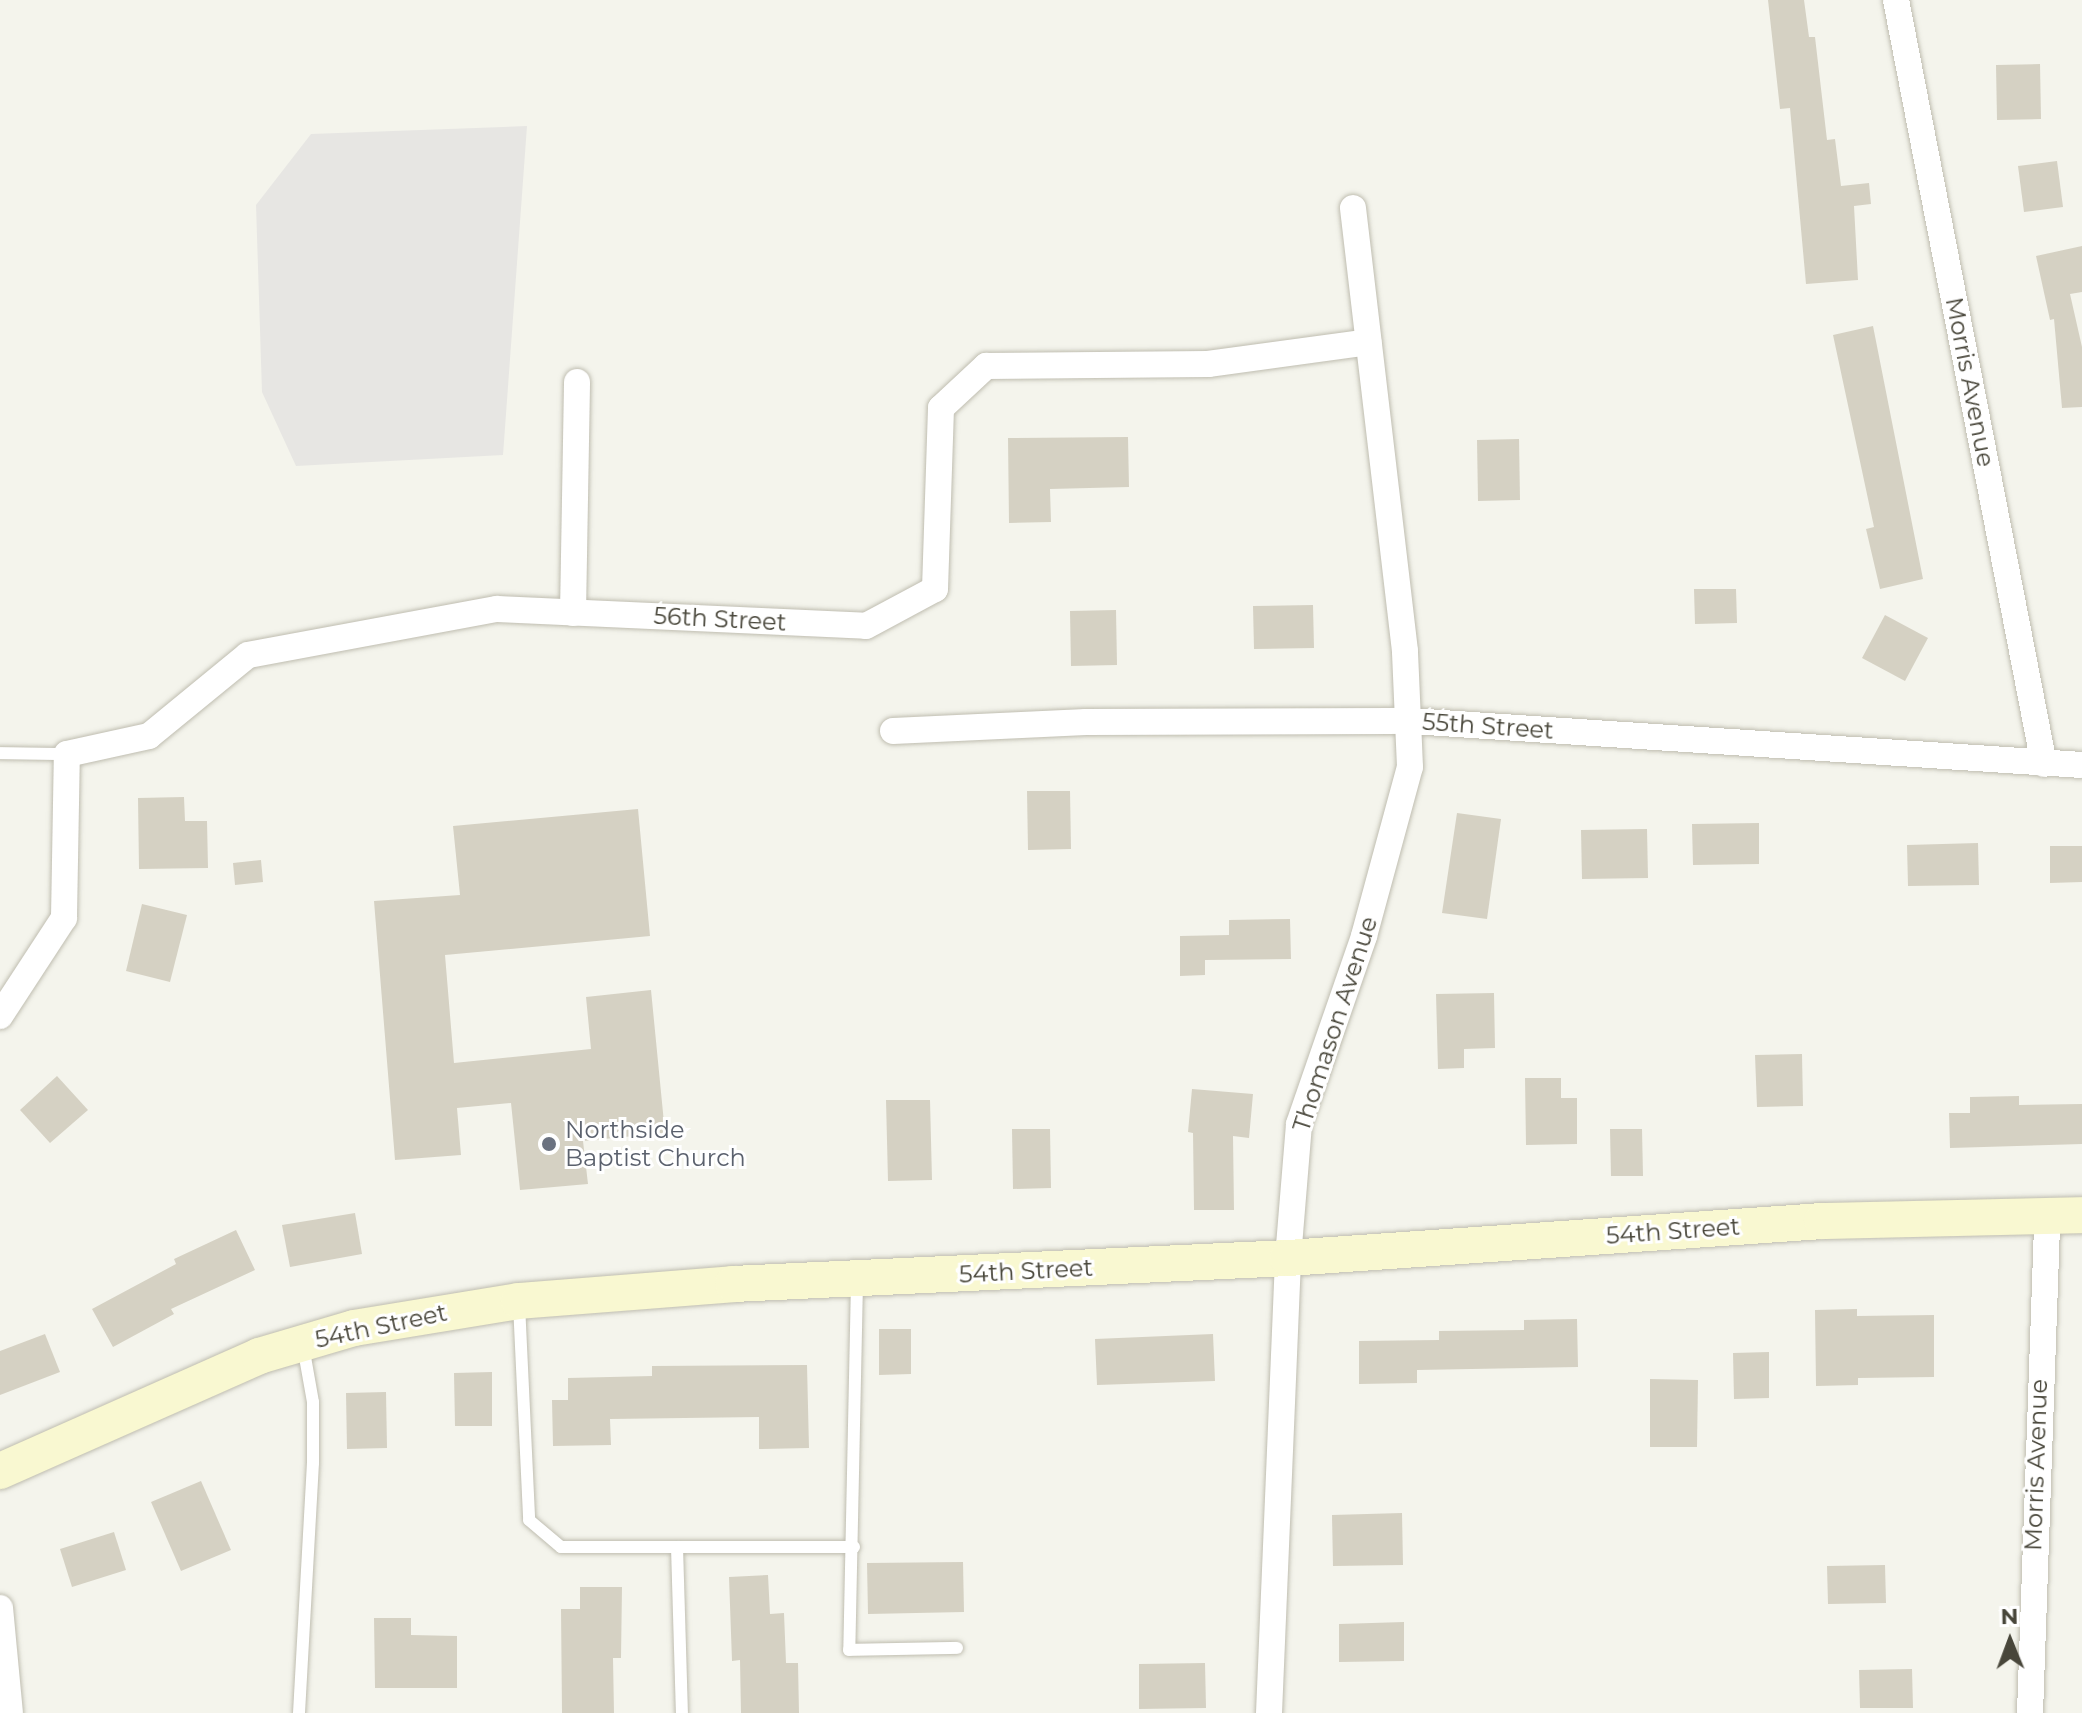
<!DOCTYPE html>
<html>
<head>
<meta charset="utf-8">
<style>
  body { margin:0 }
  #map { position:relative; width:2082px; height:1713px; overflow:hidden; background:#f4f4ec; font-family:Montserrat,sans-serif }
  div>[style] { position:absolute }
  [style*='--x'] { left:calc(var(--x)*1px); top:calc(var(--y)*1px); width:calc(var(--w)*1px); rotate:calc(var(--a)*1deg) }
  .parking>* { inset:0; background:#e7e6e3 }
  .building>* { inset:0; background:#d5d1c3 }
  .roads { filter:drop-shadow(0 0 2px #bfbdb0) drop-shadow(0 0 2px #bfbdb0) }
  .service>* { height:12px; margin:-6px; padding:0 6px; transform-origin:6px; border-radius:6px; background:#fff }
  .minor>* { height:26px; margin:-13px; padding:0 13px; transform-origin:13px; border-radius:13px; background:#fff }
  .secondary>* { height:36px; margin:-18px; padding:0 18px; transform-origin:18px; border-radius:18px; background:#f9f8d1 }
  .dots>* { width:22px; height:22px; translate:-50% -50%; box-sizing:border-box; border:4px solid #fff; border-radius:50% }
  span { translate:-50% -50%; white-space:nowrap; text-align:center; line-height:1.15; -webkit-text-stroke:6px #fff; paint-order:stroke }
  .street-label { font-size:24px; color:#48463a }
  .worship-label { font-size:24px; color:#5b616d }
  .left { translate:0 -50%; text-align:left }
  .north { position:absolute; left:1970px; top:1601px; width:80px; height:80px; -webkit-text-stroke:6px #fff; paint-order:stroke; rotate:359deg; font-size:22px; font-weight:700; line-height:32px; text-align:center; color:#48463a }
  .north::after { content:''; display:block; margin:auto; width:28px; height:36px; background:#48463a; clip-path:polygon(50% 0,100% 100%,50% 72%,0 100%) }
</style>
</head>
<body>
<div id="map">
  <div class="parking">
    <div style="clip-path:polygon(527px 126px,503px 455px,296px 466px,262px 392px,256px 205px,311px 134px)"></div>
  </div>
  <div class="building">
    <div style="clip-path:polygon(1768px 0,1804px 0,1809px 37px,1815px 37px,1827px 140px,1835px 139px,1841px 186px,1869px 183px,1871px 204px,1854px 206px,1858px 280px,1806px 284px,1790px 108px,1780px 109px)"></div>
    <div style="clip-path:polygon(2040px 64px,2041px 119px,1997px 120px,1996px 65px)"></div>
    <div style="clip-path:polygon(2057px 161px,2063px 207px,2024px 212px,2018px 166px)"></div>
    <div style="clip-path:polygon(2082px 246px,2082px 292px,2070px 294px,2082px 347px,2082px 407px,2062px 408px,2054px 319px,2050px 320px,2036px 256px)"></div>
    <div style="clip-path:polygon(1873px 326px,1923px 579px,1880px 589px,1866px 529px,1874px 527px,1833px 335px)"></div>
    <div style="clip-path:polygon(1128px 437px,1129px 487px,1050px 489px,1051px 522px,1009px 523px,1008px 438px)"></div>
    <div style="clip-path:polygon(1519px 439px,1520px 500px,1478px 501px,1477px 440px)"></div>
    <div style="clip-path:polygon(1694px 589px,1736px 589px,1737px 623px,1695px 624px)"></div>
    <div style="clip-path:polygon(1313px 605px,1314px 648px,1254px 649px,1253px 606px)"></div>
    <div style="clip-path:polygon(1116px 610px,1117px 665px,1071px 666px,1070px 611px)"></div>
    <div style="clip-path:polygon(1885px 615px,1928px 638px,1905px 681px,1862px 658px)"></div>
    <div style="clip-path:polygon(1027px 791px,1070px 791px,1071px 849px,1028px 850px)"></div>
    <div style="clip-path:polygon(184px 797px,185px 821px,207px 821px,208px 868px,139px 869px,138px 798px)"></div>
    <div style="clip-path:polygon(638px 809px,650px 936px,445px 955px,454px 1063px,591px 1049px,586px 997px,651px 990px,665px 1133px,583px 1141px,588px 1184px,520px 1190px,511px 1103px,457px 1108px,461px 1155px,395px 1160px,374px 901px,460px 895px,453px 826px)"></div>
    <div style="clip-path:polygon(1457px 813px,1501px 819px,1487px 919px,1442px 913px)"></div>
    <div style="clip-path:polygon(1759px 823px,1759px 864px,1693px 865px,1692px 824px)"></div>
    <div style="clip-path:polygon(1647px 829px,1648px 878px,1582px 879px,1581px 830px)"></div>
    <div style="clip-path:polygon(1978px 843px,1979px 885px,1908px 886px,1907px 845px)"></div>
    <div style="clip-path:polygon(2050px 846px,2082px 846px,2082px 882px,2050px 883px)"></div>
    <div style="clip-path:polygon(261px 860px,263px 882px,235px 885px,233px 863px)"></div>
    <div style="clip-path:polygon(142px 904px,187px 915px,170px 982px,126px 971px)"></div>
    <div style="clip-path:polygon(1290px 919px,1291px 959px,1205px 960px,1205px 975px,1180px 976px,1180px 936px,1229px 935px,1229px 920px)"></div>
    <div style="clip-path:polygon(1494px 993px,1495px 1048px,1464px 1049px,1464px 1068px,1438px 1069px,1436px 994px)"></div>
    <div style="clip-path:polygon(1802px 1054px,1803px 1106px,1757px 1107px,1755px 1055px)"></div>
    <div style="clip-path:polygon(57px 1076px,88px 1110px,50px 1143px,20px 1110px)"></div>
    <div style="clip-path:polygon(1525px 1078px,1561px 1078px,1561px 1098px,1577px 1098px,1577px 1144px,1526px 1145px)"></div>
    <div style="clip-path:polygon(1192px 1089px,1253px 1094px,1249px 1138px,1233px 1136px,1234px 1210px,1194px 1210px,1193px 1133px,1188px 1132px)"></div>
    <div style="clip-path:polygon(2019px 1096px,2019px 1105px,2082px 1104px,2082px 1144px,1950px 1148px,1949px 1113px,1970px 1113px,1970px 1097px)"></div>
    <div style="clip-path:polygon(886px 1100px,930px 1100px,932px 1180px,888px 1181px)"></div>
    <div style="clip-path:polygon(1012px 1129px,1050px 1129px,1051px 1188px,1013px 1189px)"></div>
    <div style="clip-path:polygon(1610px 1129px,1642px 1129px,1643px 1176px,1611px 1176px)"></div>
    <div style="clip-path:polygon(355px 1213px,362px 1254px,290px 1267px,282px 1225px)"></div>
    <div style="clip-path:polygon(236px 1230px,255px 1270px,171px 1309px,174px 1314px,113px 1347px,92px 1309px,176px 1264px,174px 1259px)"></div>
    <div style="clip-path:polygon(1857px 1309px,1857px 1316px,1934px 1315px,1934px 1377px,1858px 1378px,1858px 1385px,1816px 1386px,1815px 1310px)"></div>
    <div style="clip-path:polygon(1577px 1319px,1578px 1367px,1417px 1370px,1417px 1383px,1359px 1384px,1359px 1341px,1439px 1340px,1439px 1331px,1524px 1330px,1524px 1320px)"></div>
    <div style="clip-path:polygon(879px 1329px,911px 1329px,911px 1374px,879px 1375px)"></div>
    <div style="clip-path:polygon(45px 1334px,60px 1372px,0 1395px,0 1351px)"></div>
    <div style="clip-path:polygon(1213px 1334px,1215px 1381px,1097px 1385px,1095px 1339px)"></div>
    <div style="clip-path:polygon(1769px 1352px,1769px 1398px,1734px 1399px,1733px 1353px)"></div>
    <div style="clip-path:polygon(807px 1365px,809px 1448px,759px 1449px,759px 1417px,610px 1419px,611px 1445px,553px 1446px,552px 1400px,568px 1400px,568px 1378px,652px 1376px,652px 1366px)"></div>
    <div style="clip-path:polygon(492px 1372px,492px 1426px,455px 1426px,454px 1373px)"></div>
    <div style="clip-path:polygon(1650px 1379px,1698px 1380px,1697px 1447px,1650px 1447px)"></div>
    <div style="clip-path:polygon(386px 1392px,387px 1448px,347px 1449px,346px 1393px)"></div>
    <div style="clip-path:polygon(201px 1481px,231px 1550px,181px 1571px,151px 1502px)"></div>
    <div style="clip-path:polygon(1402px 1513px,1403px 1565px,1333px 1566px,1332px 1515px)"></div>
    <div style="clip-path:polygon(114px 1532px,126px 1570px,72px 1587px,60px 1549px)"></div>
    <div style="clip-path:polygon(963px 1562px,964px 1612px,868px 1614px,867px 1563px)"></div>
    <div style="clip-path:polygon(1885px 1565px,1886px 1603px,1828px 1604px,1827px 1566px)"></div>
    <div style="clip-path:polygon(768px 1575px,770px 1614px,784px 1613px,786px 1663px,798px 1663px,799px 1713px,741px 1713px,740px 1660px,732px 1661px,729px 1577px)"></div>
    <div style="clip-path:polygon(580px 1587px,622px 1587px,621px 1658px,613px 1658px,614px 1713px,562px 1713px,561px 1609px,580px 1609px)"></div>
    <div style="clip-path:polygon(374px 1618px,411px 1618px,411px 1635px,457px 1636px,457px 1688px,375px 1688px)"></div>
    <div style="clip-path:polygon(1404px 1622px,1404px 1661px,1339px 1662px,1339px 1624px)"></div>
    <div style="clip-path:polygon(1205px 1663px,1206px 1708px,1139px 1709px,1139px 1664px)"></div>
    <div style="clip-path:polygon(1912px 1669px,1913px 1708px,1860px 1708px,1859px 1670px)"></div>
  </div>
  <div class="roads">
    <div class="service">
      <div style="--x:0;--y:753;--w:67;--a:0.9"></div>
      <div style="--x:857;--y:1282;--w:368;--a:91.2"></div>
      <div style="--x:849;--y:1650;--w:108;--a:-1.1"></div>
      <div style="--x:519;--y:1304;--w:216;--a:87.3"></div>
      <div style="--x:529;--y:1520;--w:42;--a:40.2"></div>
      <div style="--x:561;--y:1547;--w:293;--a:0"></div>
      <div style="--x:677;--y:1547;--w:166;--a:88.3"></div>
      <div style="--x:299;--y:1713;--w:250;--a:-86.8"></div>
      <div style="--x:313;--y:1463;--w:61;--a:-90"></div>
      <div style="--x:313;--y:1402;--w:57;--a:-100.1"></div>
    </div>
    <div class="minor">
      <div style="--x:1896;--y:0;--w:778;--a:79.04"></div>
      <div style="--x:573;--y:613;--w:231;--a:-89"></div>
      <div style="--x:893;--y:731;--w:193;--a:-2.7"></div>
      <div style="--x:1086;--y:722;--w:325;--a:-0.2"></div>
      <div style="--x:1411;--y:721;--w:672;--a:3.75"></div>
      <div style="--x:0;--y:1016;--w:117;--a:-56.9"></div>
      <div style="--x:64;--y:918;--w:164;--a:-89"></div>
      <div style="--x:67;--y:754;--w:84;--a:-12.4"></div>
      <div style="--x:149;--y:736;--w:128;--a:-39.3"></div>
      <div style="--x:248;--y:655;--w:253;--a:-10.5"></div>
      <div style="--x:497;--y:609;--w:369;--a:2.6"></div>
      <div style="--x:866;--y:626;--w:78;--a:-28.2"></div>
      <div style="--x:935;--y:589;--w:181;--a:-88.1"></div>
      <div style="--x:941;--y:408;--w:62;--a:-43"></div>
      <div style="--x:986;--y:366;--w:222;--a:-0.5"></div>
      <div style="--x:1208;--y:364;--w:162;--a:-7.8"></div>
      <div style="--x:0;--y:1608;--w:105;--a:84.6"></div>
      <div style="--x:1269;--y:1713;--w:455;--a:-87.6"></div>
      <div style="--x:1288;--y:1258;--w:134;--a:-85.3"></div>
      <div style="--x:1299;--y:1124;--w:199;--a:-70.9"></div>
      <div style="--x:1364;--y:936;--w:175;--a:-74.8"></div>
      <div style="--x:1410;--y:767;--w:116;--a:-92.5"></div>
      <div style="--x:1405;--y:651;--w:446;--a:-96.7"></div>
      <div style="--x:2030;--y:1713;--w:496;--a:-88"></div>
    </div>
    <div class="secondary">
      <div style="--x:0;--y:1471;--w:283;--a:-23.9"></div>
      <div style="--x:259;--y:1356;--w:99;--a:-16.4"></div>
      <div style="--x:354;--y:1328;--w:167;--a:-9.3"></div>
      <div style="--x:519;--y:1301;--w:215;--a:-4.5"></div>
      <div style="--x:733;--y:1284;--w:556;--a:-2.68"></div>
      <div style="--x:1288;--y:1258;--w:535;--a:-3.96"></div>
      <div style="--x:1822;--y:1221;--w:260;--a:-1.3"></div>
    </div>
  </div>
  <div class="dots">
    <div style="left:549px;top:1144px;background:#6b7280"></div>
  </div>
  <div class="street-label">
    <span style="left:1970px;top:382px;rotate:79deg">Morris Avenue</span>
    <span style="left:720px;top:619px;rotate:3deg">56th Street</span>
    <span style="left:1488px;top:726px;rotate:4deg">55th Street</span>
    <span style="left:1335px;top:1024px;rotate:-72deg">Thomason Avenue</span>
    <span style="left:1673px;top:1231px;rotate:-4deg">54th Street</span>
    <span style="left:1026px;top:1271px;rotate:-3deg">54th Street</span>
    <span style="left:381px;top:1326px;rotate:-12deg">54th Street</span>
    <span style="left:2036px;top:1465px;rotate:-88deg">Morris Avenue</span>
  </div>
  <div class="worship-label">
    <span class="left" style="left:565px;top:1144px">Northside<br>Baptist Church</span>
  </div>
  <div class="north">N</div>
</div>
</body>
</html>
